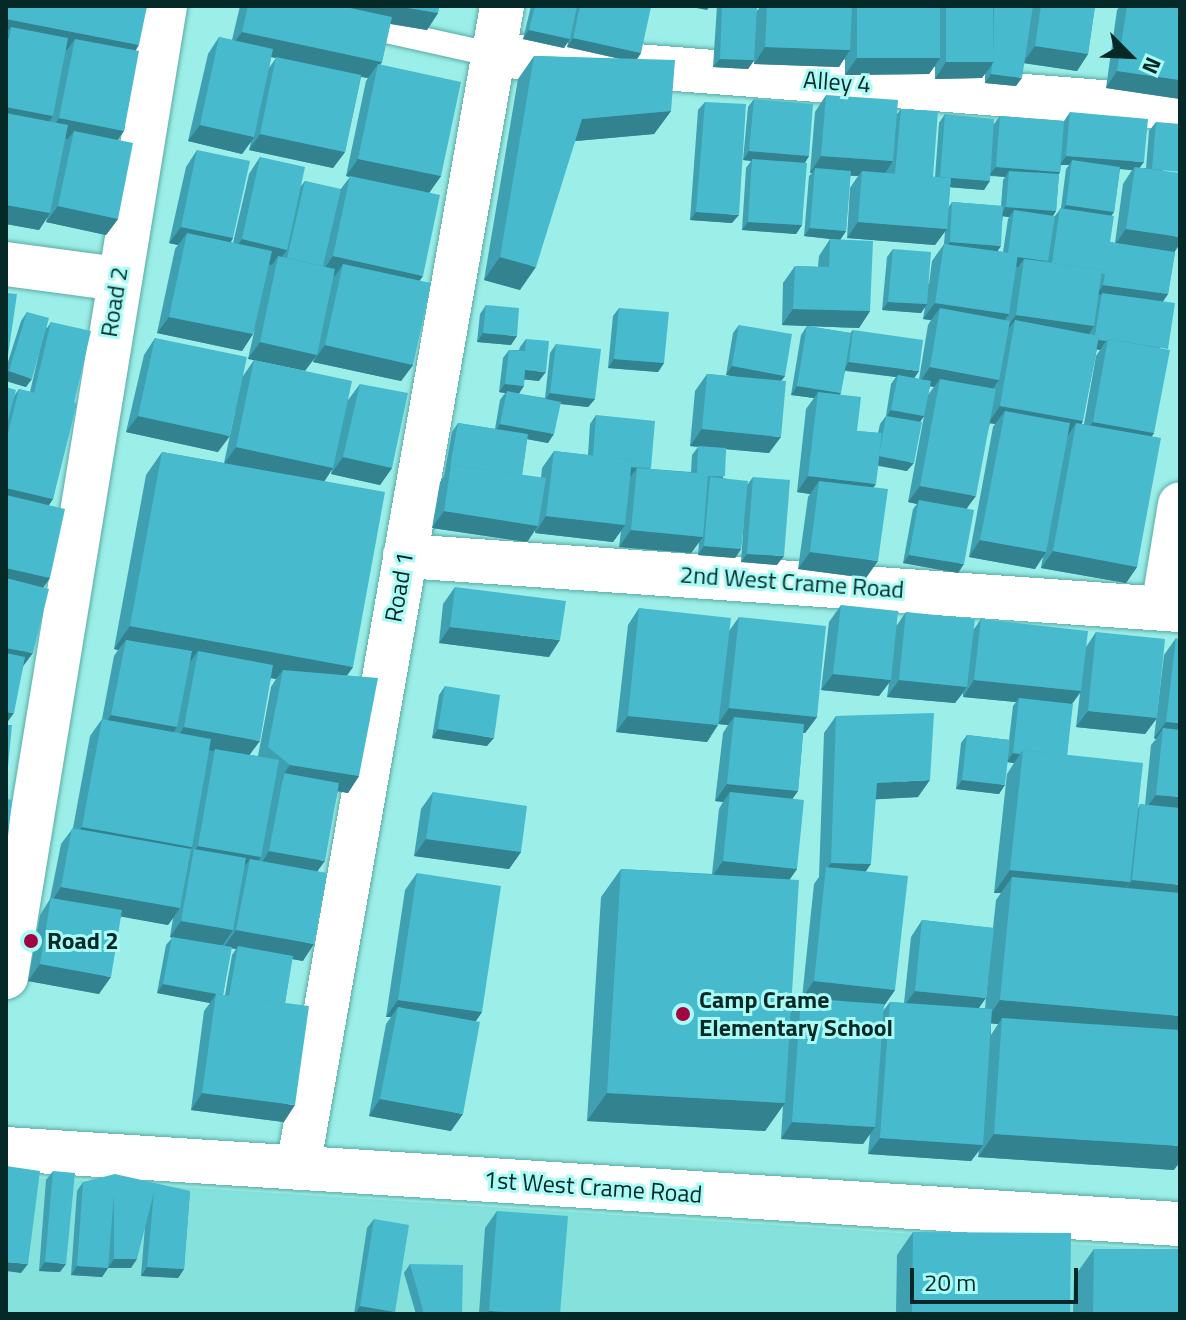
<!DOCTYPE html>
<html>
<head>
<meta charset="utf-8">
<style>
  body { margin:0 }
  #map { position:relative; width:1186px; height:1320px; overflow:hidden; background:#9ceee8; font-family:"Titillium Web",sans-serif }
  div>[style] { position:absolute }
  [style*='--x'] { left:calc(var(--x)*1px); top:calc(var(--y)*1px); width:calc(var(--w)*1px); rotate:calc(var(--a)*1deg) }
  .built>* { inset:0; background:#84e1db }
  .roads { filter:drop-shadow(0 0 2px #59aaa5) drop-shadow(0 0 2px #59aaa5) }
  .lane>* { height:24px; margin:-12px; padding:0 12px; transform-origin:12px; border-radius:12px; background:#fff }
  .street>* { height:44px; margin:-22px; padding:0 22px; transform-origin:22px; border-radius:22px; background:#fff }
  .wall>* { inset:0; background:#3ea0b0 }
  .shaded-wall>* { inset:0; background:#328290 }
  .building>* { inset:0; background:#48bacd }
  .dots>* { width:22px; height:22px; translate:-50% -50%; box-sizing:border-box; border:4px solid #aafbf5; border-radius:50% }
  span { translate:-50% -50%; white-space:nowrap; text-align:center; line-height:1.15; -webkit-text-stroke:6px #aafbf5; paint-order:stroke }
  .street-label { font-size:24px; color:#052927 }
  .poi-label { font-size:24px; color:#052927; font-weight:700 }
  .left { translate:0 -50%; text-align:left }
  .frame { position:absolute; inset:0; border:8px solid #052927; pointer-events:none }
  .north { position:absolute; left:1090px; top:16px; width:80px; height:80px; -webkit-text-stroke:6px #aafbf5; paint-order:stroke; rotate:114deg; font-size:22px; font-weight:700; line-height:32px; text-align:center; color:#052927 }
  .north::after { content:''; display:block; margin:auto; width:28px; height:36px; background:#052927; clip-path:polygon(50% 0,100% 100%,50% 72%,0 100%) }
  .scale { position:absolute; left:910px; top:1268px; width:168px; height:36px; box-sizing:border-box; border:4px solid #052927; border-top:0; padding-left:10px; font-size:24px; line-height:28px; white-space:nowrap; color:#052927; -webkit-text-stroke:6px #aafbf5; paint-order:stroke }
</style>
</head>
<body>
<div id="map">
  <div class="built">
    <div style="clip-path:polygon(6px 1176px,1180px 1251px,1180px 1314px,6px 1314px)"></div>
  </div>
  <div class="roads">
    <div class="lane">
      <div style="--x:359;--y:25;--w:138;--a:12.5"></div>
    </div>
    <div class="street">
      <div style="--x:494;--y:55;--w:688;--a:4.42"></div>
      <div style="--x:6;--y:264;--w:113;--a:7.6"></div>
      <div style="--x:405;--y:556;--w:777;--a:3.99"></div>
      <div style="--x:1163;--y:608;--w:105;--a:-80.7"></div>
      <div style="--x:6;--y:977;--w:984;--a:-80.7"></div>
      <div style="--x:6;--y:1149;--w:1176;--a:3.66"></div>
      <div style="--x:298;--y:1168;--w:1180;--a:-80.04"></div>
    </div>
  </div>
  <div class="wall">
    <div style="clip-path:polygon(6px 6px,147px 6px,136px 50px,124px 131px,117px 140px,118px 219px,106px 235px,46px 222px,47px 218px,39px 230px,6px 224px)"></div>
    <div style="clip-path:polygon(evenodd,240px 6px,439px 6px,438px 13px,427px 30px,390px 24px,382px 62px,380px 65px,441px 176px,429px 193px,420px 280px,413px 365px,401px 381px,313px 362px,314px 358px,248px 359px,255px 328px,253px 334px,242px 351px,157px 333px,175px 249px,178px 245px,169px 243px,186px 167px,197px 150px,233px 238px,231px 242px,233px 243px,249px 174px,260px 157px,300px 187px,305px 181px,340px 190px,350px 177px,346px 176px,366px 81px,368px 78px,361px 77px,345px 152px,333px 168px,249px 150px,251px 142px,242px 154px,188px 141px,208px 54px,219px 37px,232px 40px,240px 6px,271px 57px,276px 58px,269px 68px,271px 57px)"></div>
    <div style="clip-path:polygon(531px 6px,645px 6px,641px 53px,637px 59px,671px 111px,654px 134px,575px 141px,520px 290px,484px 280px,518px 79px,534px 56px,620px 59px,567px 47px,568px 41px,564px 48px,523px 39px)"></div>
    <div style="clip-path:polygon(717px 6px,757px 6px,756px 12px,761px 6px,1095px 6px,1088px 54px,1077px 71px,1024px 63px,1016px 86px,985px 83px,985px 73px,982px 78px,935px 79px,935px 66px,929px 74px,845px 75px,845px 57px,839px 67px,754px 64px,754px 61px,748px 69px,713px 67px)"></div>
    <div style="clip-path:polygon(1120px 6px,1180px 6px,1180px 99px,1106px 88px,1117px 10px)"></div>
    <div style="clip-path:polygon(evenodd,826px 95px,897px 114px,901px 109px,933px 177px,935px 177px,939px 123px,945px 114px,994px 124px,1000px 116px,1064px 121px,1070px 112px,1140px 168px,1146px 168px,1149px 131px,1156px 122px,1175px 252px,1168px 294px,1163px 301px,1154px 433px,1152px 436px,1137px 567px,1126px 583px,1041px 568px,1043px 556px,1035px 569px,969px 557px,993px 427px,995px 424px,990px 423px,967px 509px,958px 573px,903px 563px,913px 509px,917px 504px,908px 502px,924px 416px,920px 422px,907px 471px,878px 466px,873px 487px,866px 578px,798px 569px,808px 497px,810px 494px,797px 492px,806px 409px,814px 398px,791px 395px,801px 335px,807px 326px,782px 325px,783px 283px,795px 266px,818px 267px,819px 256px,830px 239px,870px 311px,859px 328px,807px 326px,850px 333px,853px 330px,914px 378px,919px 379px,928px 325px,931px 320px,923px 319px,925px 307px,921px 313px,882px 310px,887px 257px,893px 249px,929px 284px,932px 261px,944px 244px,945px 231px,935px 245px,847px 238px,850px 188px,858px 176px,850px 176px,846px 231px,840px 240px,804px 236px,809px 176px,812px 173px,810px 173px,815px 112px,826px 95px,1061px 165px,1069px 165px,1066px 169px,1061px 208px,1055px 216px,1053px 216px,1056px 211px,1059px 174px,1060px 172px,1061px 165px,826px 95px,1120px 169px,1132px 170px,1123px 184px,1115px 243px,1110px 242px,1111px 216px,1114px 212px,1120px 169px,826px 95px,990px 176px,1005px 177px,1003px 180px,1001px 206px,952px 202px,948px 208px,950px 187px,984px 190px,990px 176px,826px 95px,1003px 216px,1009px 217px,1008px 219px,1003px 252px,997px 251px,1003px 216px,826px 95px,1097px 349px,1100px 350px,1096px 356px,1084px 424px,1082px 424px,1097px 349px,826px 95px,845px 371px,896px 377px,891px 384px,886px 416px,880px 424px,878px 433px,857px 431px,840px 395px,845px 371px,826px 95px,930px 386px,934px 387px,928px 395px,930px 386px)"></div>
    <div style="clip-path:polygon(754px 99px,809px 156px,805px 163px,802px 225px,796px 234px,742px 230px,746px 168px,751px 161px,743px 160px,748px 107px)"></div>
    <div style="clip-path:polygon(705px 102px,732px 223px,690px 220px,698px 110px)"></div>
    <div style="clip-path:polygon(6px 293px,7px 365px,21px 321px,27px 312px,47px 328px,51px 322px,74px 403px,53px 499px,49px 505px,50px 578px,43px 587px,23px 667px,6px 724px,6px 387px,14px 396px,19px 389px,30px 392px,40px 349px,26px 387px,6px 381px)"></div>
    <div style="clip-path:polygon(486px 305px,511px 345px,477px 342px,480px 314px)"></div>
    <div style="clip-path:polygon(619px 308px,664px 363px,658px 372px,608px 368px,613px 316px)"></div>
    <div style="clip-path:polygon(739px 325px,785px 376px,781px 380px,769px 453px,726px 449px,723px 478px,748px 484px,753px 477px,777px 565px,741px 562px,744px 516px,741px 549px,735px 558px,698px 555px,699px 542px,691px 553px,619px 547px,621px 531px,613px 542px,535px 533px,535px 530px,527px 542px,432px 528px,440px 482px,444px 476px,452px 432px,458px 423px,495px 429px,500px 400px,505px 393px,499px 392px,503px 358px,509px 350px,519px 350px,520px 347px,526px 339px,539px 381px,525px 379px,519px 394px,545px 398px,550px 353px,556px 344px,595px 399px,588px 407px,560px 404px,548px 443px,527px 439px,522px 475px,541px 478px,542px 468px,554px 451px,588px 455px,590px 424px,596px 415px,651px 469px,691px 472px,692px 455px,698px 447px,690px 446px,695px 391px,707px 374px,737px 377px,726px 375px,733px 333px)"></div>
    <div style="clip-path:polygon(evenodd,155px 338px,243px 376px,254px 360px,348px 400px,360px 384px,392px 468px,380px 485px,331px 474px,332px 469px,324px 481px,353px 667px,347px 675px,359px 776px,348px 793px,338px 791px,318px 871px,303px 961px,292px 959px,285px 1003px,284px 1122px,191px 1110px,204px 1011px,210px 1003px,157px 993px,166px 945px,172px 938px,170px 937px,173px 918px,168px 925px,121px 916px,99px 994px,28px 981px,40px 915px,50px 899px,61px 844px,73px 828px,90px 736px,102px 719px,114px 656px,118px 650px,114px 649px,146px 475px,162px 452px,224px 463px,235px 412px,218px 452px,126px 432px,144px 355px,155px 338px,271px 678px,276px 679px,271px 687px,258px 756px,250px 755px,271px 678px,155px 338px,231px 948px,236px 949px,232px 955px,225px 995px,223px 995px,231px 948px)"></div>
    <div style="clip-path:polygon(455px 587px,549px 657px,439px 643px,443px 604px)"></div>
    <div style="clip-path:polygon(evenodd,841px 605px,897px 625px,906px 612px,974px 629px,981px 619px,1086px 647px,1096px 632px,1157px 718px,1145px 734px,1076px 727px,1080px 693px,1072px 704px,1067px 755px,1138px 808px,1140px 804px,1145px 805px,1151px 745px,1156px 739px,1154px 738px,1164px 655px,1176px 638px,1174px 1170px,978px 1157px,979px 1151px,971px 1161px,868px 1154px,870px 1134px,863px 1144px,781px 1139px,783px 1105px,765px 1131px,587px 1121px,601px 897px,621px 869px,712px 874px,719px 809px,723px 802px,715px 801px,723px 733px,728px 725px,718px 724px,707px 742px,616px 732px,628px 625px,639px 608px,729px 631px,739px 617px,817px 717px,805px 733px,803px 733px,798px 791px,792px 799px,797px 869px,790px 879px,790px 1013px,802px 998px,814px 884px,819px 877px,824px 733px,836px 716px,918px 797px,875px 799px,866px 872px,895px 990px,884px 1006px,883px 1011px,890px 1002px,904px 1003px,911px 937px,922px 920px,993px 928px,996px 900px,1001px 893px,994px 893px,1007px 774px,1014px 763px,1007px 762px,999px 794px,956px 789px,961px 743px,967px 735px,1009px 740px,1013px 706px,1016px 702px,963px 697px,963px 693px,955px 703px,887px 697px,889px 683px,879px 696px,821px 690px,829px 622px,841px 605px,988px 977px,985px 1008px,979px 1008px,988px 977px,841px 605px,991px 1023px,998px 1024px,991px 1035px,991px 1023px)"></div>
    <div style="clip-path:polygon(445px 686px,487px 746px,432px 738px,439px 695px)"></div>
    <div style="clip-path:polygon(433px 792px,521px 852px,509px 869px,414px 856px,421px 809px)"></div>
    <div style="clip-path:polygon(417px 873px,482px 1012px,476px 1021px,451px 1131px,369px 1116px,386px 1024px,391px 1017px,386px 1017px,405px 890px)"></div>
    <div style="clip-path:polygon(53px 1171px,60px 1272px,39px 1271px,46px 1180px)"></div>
    <div style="clip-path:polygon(83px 1182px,190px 1191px,184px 1269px,178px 1278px,141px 1276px,145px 1226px,131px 1268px,108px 1268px,102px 1277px,71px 1275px,77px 1191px)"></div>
    <div style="clip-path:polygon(497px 1211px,560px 1314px,479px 1314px,485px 1228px)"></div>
    <div style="clip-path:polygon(374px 1219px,394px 1314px,354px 1314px,367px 1228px)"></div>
    <div style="clip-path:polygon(913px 1232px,1070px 1314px,896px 1314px,897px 1255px)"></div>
    <div style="clip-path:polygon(1094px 1249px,1180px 1314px,1073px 1314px,1074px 1277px)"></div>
    <div style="clip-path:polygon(410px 1264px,462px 1314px,416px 1314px,404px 1273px)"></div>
  </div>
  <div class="shaded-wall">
    <div style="clip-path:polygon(286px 6px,396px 6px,438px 13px,427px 30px)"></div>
    <div style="clip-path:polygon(686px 6px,710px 6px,707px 10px)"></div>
    <div style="clip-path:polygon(6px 19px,139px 45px,128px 62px,75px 39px,67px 50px,8px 38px,11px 27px,6px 33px)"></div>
    <div style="clip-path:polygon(529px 30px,570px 39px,564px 48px,523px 39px)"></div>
    <div style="clip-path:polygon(242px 32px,382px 62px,377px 69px,378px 64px,368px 78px,230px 48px)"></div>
    <div style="clip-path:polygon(573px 38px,641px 53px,635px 62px,567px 47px)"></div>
    <div style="clip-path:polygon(1035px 46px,1088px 54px,1077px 71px,1023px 63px)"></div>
    <div style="clip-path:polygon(765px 47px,850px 50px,839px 67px,754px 64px)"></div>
    <div style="clip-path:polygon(857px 58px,940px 58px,929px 74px,845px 75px)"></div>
    <div style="clip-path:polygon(720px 59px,754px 60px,748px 69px,713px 67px)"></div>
    <div style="clip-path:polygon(946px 62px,994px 62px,982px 78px,935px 79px)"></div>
    <div style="clip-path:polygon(1117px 71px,1180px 80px,1180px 99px,1106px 88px)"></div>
    <div style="clip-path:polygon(991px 74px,1022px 78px,1016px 86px,985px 83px)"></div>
    <div style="clip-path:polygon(6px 107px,53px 116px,42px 132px,6px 126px)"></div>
    <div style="clip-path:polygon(671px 111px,654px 134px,565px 142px,582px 119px)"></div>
    <div style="clip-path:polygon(59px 118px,124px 131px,112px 148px,74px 131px,68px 139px,48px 135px)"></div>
    <div style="clip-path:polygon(200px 125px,254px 137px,242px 154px,188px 141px)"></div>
    <div style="clip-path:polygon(260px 134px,345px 152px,333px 168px,249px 150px)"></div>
    <div style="clip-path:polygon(749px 151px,809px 156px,803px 165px,743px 160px)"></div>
    <div style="clip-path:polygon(821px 156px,893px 161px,882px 178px,862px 171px,858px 176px,815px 173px,815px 168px,812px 173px,810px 173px)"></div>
    <div style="clip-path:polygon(1066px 156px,1144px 162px,1138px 170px,1135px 167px,1132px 170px,1072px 165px,1072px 160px,1069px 165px,1060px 165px)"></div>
    <div style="clip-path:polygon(358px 159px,441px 176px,429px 193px,346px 176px)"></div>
    <div style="clip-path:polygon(996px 167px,1060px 172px,1054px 181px,1009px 171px,1005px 177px,989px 175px)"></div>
    <div style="clip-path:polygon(940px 177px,990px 181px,984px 190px,934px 186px)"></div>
    <div style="clip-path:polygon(6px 205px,50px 213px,39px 230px,6px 224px)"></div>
    <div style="clip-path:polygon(1066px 205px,1114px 212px,1108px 220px,1060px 214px)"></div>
    <div style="clip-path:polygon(58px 206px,118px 219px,106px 235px,46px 222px)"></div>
    <div style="clip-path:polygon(1006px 207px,1056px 211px,1050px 220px,1014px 210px,1009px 217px,1000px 216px)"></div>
    <div style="clip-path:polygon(696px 212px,739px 215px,732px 223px,690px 220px)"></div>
    <div style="clip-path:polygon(748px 222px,802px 225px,796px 234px,742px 230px)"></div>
    <div style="clip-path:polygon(858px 222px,947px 229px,935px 245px,847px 238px)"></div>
    <div style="clip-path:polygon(181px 227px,233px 238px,222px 255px,187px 233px,178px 245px,169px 243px)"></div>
    <div style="clip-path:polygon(810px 228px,846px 231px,840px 240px,804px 236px)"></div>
    <div style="clip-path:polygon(1126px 229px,1180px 237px,1180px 244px,1173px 254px,1114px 246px)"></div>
    <div style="clip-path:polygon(242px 239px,287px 250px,276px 265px,278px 256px,272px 265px,230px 256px)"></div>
    <div style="clip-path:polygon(950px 242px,1001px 246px,995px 255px,944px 251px)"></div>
    <div style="clip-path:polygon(1008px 255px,1048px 261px,1024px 259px,1018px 267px,1002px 264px)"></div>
    <div style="clip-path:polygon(333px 256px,423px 276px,411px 293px,343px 264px,335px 276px,321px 273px)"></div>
    <div style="clip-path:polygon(500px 257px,536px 267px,520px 290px,484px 280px)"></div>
    <div style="clip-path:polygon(1103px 285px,1168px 294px,1162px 303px,1097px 294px)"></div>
    <div style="clip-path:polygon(888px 302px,927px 304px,921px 313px,882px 310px)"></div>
    <div style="clip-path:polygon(935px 303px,1009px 314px,998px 330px,940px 308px,931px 320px,923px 319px)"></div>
    <div style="clip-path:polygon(793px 309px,870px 311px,859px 328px,782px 325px)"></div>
    <div style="clip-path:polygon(1016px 315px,1094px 326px,1083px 343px,1015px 320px,1006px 332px,1004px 331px)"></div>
    <div style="clip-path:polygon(169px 317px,253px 334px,242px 351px,157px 333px)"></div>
    <div style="clip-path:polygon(483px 333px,517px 336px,511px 345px,477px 342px)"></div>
    <div style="clip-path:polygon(1094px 339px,1106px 341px,1100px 350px,1088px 348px)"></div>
    <div style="clip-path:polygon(260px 342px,317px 355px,305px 371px,248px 359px)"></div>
    <div style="clip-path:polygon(325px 345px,413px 365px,401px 381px,313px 362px)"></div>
    <div style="clip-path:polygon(614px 359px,664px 363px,658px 372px,608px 368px)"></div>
    <div style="clip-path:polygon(849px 362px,919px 371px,913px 380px,898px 375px,896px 377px,843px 370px)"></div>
    <div style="clip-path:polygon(732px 366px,785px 376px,779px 384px,726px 375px)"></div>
    <div style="clip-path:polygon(930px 367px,999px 380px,987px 397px,940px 379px,934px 387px,918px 384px)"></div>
    <div style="clip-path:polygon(525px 370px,546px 372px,539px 381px,519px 379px)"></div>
    <div style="clip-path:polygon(9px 371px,32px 379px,26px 387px,6px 381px,6px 375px)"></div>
    <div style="clip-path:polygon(505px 384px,524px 386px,518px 395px,499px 392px)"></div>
    <div style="clip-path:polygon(797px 386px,841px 393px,835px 401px,818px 392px,814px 398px,791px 395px)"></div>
    <div style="clip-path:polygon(550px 393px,595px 399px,588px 407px,544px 402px)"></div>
    <div style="clip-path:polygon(1000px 406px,1083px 421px,1074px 434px,1076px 423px,1067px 437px,1005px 411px,995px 424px,988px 423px)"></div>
    <div style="clip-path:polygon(891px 410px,924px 416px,918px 425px,885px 419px)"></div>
    <div style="clip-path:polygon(138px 416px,230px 436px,218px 452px,126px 432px)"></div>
    <div style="clip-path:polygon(1093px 422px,1154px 433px,1143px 449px,1081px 439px)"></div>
    <div style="clip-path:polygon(500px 424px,554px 434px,548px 443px,494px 433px)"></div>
    <div style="clip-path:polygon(702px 429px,781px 437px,769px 453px,690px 446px)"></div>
    <div style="clip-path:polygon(236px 447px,333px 468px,322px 485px,224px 464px)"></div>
    <div style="clip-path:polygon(878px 456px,914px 463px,907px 471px,872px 464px)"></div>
    <div style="clip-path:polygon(343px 457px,392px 468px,380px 485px,331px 474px)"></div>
    <div style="clip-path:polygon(592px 463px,637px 468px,631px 476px,586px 472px)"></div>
    <div style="clip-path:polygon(808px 476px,876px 484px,864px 500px,819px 481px,810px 494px,797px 492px)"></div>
    <div style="clip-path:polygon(920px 486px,976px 496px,964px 512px,919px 500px,917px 504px,908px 502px)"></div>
    <div style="clip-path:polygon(6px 488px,53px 499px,41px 516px,6px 508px)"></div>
    <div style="clip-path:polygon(444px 511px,538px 526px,527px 542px,432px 528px)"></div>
    <div style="clip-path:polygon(546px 516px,625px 525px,613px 542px,535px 533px)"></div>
    <div style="clip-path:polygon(631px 530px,703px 537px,691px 553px,619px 547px)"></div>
    <div style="clip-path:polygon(980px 540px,1046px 552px,1035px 569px,969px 557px)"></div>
    <div style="clip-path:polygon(704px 546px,741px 549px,735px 558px,698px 555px)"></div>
    <div style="clip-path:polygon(1053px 551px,1137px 567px,1126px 583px,1041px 568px)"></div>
    <div style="clip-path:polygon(810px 552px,878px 561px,866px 578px,798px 569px)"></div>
    <div style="clip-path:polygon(747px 554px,784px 556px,777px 565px,741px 562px)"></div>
    <div style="clip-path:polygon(909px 555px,964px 564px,958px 573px,903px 563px)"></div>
    <div style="clip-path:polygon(6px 568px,50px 578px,38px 595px,6px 587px)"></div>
    <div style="clip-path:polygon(130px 626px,353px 667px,337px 690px,283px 670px,276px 679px,196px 664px,198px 651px,189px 663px,126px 640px,118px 650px,114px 649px)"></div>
    <div style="clip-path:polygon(450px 627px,560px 640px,549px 657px,439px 643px)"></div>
    <div style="clip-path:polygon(6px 648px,33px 653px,21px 669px,6px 666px)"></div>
    <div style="clip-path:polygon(833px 674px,891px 680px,879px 696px,821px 690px)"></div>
    <div style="clip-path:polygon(899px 680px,967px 687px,955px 703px,887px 697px)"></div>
    <div style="clip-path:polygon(974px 680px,1081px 691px,1069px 708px,1019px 698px,1016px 702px,963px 697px)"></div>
    <div style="clip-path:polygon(729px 708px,817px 717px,805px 733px,733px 726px,734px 717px,728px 725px,718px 724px)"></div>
    <div style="clip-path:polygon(1088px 711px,1157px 718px,1145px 734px,1076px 727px)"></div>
    <div style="clip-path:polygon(6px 712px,14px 713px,6px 724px)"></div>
    <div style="clip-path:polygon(111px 715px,177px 727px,166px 743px,100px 732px)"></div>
    <div style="clip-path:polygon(628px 716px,718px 725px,707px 742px,616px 732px)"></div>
    <div style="clip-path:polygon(1166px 722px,1180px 723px,1180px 741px,1163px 728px,1156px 739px,1154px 738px)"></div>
    <div style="clip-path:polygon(184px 727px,260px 741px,248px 757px,215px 749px,214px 751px,173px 744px)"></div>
    <div style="clip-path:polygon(438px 729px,494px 738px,487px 746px,432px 738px)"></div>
    <div style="clip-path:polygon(1013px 753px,1020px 754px,1014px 763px,1007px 762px)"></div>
    <div style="clip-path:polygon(290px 765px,359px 776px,348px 793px,282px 782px,283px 775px)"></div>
    <div style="clip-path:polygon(930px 780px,918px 797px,865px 800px,877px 783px)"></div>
    <div style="clip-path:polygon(962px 780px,1005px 785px,999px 794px,956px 789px)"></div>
    <div style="clip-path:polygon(727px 784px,798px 791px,786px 808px,730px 792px,723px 802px,715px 801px)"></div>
    <div style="clip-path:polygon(1156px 795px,1180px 797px,1180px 815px,1144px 811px)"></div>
    <div style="clip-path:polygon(82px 827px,192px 847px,180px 864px,70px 843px)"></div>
    <div style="clip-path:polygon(426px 839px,521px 852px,509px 869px,414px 856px)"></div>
    <div style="clip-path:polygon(198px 846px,261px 857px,250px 874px,250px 859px,240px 872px,194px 851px)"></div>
    <div style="clip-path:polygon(269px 851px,325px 861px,313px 877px,258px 868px)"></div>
    <div style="clip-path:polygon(723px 861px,797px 869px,785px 886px,711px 878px)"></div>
    <div style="clip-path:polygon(831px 863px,871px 864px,859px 881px,825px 871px)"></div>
    <div style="clip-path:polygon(1010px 870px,1130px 882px,1113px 905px,1012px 877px,1001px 893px,994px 893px)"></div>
    <div style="clip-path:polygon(1132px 880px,1180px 885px,1180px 903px,1120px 897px)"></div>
    <div style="clip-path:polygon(61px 887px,180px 908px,168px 925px,50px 904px)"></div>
    <div style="clip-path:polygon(181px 921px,233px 930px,222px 946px,170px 937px)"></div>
    <div style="clip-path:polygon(236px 930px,314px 944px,303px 961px,238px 949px,238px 946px,236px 949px,224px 947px)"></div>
    <div style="clip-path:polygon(40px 964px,111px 977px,99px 994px,28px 981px)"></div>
    <div style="clip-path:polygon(814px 981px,895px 990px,883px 1007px,802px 998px)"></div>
    <div style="clip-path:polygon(163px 984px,216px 994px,210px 1003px,157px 993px)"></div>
    <div style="clip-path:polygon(915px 991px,986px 998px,974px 1015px,903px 1008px)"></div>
    <div style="clip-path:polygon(398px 1000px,482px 1012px,470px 1029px,398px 1007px,391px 1017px,386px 1017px)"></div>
    <div style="clip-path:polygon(1000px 1000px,1180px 1016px,1180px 1041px,1002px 1018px,998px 1024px,984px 1023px)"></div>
    <div style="clip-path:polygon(202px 1093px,295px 1105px,284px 1122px,191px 1110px)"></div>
    <div style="clip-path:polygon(607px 1093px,785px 1103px,765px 1131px,587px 1121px)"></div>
    <div style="clip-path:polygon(380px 1099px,463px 1114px,451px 1131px,369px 1116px)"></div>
    <div style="clip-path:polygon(792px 1122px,875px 1127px,863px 1144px,781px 1139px)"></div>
    <div style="clip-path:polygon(994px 1134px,1180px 1146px,1180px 1162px,1174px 1170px,978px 1157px)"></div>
    <div style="clip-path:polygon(880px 1138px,983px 1145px,971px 1161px,868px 1154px)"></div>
    <div style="clip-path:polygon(114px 1259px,137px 1259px,131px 1268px,108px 1268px)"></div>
    <div style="clip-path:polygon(6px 1262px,28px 1264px,21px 1273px,6px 1271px)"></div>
    <div style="clip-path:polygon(45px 1262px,66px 1264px,60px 1272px,39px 1271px)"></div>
    <div style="clip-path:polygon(77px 1266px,108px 1268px,102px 1277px,71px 1275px)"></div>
    <div style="clip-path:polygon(147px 1267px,184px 1269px,178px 1278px,141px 1276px)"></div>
    <div style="clip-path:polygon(360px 1306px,395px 1312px,394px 1314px,355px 1314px)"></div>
    <div style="clip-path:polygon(489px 1311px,535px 1314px,487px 1314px)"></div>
  </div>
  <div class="building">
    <div style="clip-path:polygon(9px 6px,147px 6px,139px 45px,6px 19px)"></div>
    <div style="clip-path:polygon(248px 6px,341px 6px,392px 17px,382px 62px,242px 32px)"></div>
    <div style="clip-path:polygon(396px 6px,439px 6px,438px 13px)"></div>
    <div style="clip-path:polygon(535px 6px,577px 6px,570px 39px,529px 30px)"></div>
    <div style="clip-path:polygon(580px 6px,645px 6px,651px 7px,641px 53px,573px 38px)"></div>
    <div style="clip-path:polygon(722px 6px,757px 6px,754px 60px,720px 59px)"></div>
    <div style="clip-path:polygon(767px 6px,852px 6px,850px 50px,765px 47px)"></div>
    <div style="clip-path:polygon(857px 6px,940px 6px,940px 58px,857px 58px)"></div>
    <div style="clip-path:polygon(946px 6px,993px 6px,994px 62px,946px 62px)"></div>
    <div style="clip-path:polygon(994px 6px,1033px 6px,1022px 78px,991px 74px,992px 64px,994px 62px)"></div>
    <div style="clip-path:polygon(1041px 6px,1095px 6px,1088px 54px,1035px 46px)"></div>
    <div style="clip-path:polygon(1127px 6px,1180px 6px,1180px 80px,1117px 71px)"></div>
    <div style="clip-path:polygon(11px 27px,68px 38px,53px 116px,6px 107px,6px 50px)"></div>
    <div style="clip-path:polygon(219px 37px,273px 49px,254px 137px,200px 125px)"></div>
    <div style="clip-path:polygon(75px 39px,139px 51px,124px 131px,59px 118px)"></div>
    <div style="clip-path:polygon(534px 56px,675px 60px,671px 111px,582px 119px,536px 267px,500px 257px)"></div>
    <div style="clip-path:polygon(276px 57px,361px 75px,345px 152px,260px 134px)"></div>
    <div style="clip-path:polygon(378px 64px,461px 82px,441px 176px,358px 159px)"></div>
    <div style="clip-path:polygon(826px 95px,898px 100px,893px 161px,821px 156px)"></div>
    <div style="clip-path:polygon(754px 99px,813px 104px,809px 156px,749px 151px)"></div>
    <div style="clip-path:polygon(705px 102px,746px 104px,739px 215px,696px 212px)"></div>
    <div style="clip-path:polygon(901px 109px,938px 111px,933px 177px,895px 174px)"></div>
    <div style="clip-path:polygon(1070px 112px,1148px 119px,1144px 162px,1066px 156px)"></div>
    <div style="clip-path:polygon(6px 113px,68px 125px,50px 213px,6px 205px)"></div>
    <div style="clip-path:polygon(945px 114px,994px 119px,990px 181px,940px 177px)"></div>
    <div style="clip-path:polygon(1000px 116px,1064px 121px,1060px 172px,996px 167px)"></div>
    <div style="clip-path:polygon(1156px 122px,1180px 124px,1180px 172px,1152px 169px)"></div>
    <div style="clip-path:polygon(74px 131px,133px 143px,118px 219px,58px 206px)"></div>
    <div style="clip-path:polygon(197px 150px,250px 161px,233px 238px,181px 227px)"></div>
    <div style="clip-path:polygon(260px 157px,305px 167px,287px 250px,242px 239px)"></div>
    <div style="clip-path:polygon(752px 159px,807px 163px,802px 225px,748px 222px)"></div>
    <div style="clip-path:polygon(1072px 160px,1120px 167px,1114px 212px,1066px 205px)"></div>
    <div style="clip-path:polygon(1135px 167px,1180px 173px,1180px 237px,1126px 229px)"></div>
    <div style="clip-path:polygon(815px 168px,851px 171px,846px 231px,810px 228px)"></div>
    <div style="clip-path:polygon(862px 171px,951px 178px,947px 229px,858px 222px)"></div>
    <div style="clip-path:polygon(1009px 171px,1059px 174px,1056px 211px,1006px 207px)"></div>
    <div style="clip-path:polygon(350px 176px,440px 195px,423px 276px,333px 256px)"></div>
    <div style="clip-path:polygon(305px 181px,341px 189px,323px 266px,287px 258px)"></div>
    <div style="clip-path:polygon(952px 202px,1003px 206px,1001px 246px,950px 242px)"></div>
    <div style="clip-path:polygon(1060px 208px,1114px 216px,1110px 242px,1175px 252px,1168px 294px,1103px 285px,1105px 274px,1101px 273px,1102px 270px,1052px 263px)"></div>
    <div style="clip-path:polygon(1014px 210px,1055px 216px,1048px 261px,1017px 257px,1018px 254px,1008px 253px)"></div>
    <div style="clip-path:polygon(187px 233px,272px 251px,253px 334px,169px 317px)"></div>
    <div style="clip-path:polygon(830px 239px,873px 241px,870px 311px,793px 309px,795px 266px,829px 267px)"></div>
    <div style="clip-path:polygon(944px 244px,1018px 254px,1009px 314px,935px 303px)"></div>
    <div style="clip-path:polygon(893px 249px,931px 252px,927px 304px,888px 302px)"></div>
    <div style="clip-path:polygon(278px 256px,335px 269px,317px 355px,260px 342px)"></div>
    <div style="clip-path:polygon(1024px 259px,1102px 270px,1094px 326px,1016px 315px)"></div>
    <div style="clip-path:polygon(343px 264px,431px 283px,413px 365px,325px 345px)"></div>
    <div style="clip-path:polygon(6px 293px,17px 294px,6px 369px)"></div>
    <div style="clip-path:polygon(1102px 293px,1175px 303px,1168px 349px,1108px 339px,1106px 341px,1098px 340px,1099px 336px,1095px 335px)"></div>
    <div style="clip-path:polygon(486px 305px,519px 308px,517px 336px,483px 333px)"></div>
    <div style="clip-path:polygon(619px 308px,669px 312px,664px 363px,614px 359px)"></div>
    <div style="clip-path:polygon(940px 308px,1010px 321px,999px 380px,930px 367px)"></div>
    <div style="clip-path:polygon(27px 312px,49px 318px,32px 379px,9px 371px)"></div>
    <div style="clip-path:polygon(1015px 320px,1099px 336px,1083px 421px,1000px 406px)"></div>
    <div style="clip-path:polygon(51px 322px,91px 331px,74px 403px,34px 393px)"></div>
    <div style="clip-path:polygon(739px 325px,792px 334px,785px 376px,732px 366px)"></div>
    <div style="clip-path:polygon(807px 326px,851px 333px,841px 393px,797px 386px)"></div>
    <div style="clip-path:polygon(853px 330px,923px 340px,919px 371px,849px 362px)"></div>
    <div style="clip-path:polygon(155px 338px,247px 357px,230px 436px,138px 416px)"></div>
    <div style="clip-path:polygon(526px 339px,549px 341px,546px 372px,525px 370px,524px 386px,505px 384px,509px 350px,525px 351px)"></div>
    <div style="clip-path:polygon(1108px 339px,1170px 350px,1154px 433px,1093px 422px)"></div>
    <div style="clip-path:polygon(556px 344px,601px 349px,595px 399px,550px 393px)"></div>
    <div style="clip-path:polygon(254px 360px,352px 381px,333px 468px,236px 447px)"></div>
    <div style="clip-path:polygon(707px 374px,786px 381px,781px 437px,702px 429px)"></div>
    <div style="clip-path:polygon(898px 375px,931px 381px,924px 416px,891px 410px)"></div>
    <div style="clip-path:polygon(940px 379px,996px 389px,976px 496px,920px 486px)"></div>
    <div style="clip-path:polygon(360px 384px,408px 393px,392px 468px,343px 457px)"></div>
    <div style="clip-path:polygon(6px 387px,16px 390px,6px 428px)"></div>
    <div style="clip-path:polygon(19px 389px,77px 403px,53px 499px,6px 488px,6px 441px)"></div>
    <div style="clip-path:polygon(507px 391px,561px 402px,554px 434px,500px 424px)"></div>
    <div style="clip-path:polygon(818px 392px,861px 397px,857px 431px,882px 433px,876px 484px,808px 476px)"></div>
    <div style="clip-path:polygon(1005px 411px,1070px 423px,1046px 552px,980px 540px)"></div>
    <div style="clip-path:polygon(596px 415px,655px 421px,651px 468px,631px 467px,632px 460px,593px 456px)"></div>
    <div style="clip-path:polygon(886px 416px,922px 422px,914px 463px,879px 456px)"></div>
    <div style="clip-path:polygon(458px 423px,528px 434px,522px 475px,451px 465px,450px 467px)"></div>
    <div style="clip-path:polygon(1076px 423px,1161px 438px,1137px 567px,1053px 551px)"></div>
    <div style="clip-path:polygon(698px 446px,726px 448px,725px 476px,708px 476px,708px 474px,697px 473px)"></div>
    <div style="clip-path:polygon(554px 451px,632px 460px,625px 525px,546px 516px)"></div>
    <div style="clip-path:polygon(162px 452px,385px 492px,353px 667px,130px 626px)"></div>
    <div style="clip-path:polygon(451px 465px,546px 478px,538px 526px,444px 511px)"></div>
    <div style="clip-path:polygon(637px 468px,708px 474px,703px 537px,631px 530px)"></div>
    <div style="clip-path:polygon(710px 477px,748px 481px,741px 549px,704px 546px)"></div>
    <div style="clip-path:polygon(753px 477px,790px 480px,784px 556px,747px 554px)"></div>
    <div style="clip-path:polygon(819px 481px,888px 489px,878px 561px,810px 552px)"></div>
    <div style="clip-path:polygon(6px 495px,65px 509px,50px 578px,6px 568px)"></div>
    <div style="clip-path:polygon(919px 500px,974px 510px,964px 564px,909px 555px)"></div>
    <div style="clip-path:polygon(6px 578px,49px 589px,33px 653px,6px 648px)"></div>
    <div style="clip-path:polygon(455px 587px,566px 601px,560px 640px,450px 627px)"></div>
    <div style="clip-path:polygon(841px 605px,898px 611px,891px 680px,833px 674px)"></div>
    <div style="clip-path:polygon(639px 608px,731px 618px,718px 725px,628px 716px)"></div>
    <div style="clip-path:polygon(906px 612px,975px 619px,967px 687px,899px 680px)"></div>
    <div style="clip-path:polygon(739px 617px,826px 626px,817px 717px,729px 708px)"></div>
    <div style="clip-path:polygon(981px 619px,1088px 631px,1081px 691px,974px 680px)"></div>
    <div style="clip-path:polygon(1096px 632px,1165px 639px,1157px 718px,1088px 711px)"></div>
    <div style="clip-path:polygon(1176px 638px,1180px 639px,1180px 723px,1166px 722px)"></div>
    <div style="clip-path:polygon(126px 640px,192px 651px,177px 727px,111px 715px)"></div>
    <div style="clip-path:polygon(198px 651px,273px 665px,260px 741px,184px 727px)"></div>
    <div style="clip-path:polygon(6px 653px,25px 657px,14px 713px,6px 712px)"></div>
    <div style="clip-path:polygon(283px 670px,378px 678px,359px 776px,290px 765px,268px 747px)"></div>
    <div style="clip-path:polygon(445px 686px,500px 695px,494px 738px,438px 729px)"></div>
    <div style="clip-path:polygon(1019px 698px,1073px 704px,1067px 755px,1023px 750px,1020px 754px,1013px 753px)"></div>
    <div style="clip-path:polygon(934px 713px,930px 780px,877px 783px,871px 864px,831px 863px,836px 716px)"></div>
    <div style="clip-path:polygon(734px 717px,804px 724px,798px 791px,727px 784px)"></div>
    <div style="clip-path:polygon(102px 719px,211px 739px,192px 847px,82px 827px)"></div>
    <div style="clip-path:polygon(6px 725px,12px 725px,6px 787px)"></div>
    <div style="clip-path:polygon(1163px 728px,1180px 730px,1180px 797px,1156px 795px)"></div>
    <div style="clip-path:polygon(967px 735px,1010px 740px,1005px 785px,962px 780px)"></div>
    <div style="clip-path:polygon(215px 749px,279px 760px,261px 857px,198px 846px)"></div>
    <div style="clip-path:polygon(1023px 750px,1143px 763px,1130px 882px,1010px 870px)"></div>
    <div style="clip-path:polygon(284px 773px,339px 783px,325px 861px,269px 851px)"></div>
    <div style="clip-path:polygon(433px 792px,527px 806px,521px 852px,426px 839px)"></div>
    <div style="clip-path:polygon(730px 792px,804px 800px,797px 869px,723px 861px)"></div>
    <div style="clip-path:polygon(6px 799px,12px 800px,6px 855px)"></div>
    <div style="clip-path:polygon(1140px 804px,1180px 808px,1180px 885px,1132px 880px)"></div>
    <div style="clip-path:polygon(72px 828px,191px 849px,180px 908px,61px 887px)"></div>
    <div style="clip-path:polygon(194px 849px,246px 858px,233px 930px,181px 921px)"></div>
    <div style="clip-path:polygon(250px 859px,327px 873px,314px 944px,236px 930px)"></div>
    <div style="clip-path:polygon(826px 867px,908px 876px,895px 990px,814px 981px)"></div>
    <div style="clip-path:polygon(621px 869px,799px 880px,785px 1103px,607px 1093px)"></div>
    <div style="clip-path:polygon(417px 873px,501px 886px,482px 1012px,398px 1000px)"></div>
    <div style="clip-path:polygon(1012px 877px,1180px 893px,1180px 1016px,1000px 1000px)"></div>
    <div style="clip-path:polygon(51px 898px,122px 910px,111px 977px,40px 964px)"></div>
    <div style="clip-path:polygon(922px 920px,994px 928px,986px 998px,915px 991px)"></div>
    <div style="clip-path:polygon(172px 937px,232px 947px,223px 995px,163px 984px)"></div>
    <div style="clip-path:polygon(238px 946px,293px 956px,285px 1003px,229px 996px)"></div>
    <div style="clip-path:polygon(216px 994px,309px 1006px,295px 1105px,202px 1093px)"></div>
    <div style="clip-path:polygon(801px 998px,884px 1004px,875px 1127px,792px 1122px)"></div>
    <div style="clip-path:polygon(890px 1002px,992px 1009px,983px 1145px,880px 1138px)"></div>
    <div style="clip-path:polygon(398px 1007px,480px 1022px,463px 1114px,380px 1099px)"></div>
    <div style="clip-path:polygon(1002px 1018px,1180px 1030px,1180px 1146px,994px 1134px)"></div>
    <div style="clip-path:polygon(6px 1166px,40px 1171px,28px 1264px,6px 1262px)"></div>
    <div style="clip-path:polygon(53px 1171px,75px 1173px,66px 1264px,45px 1262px)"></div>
    <div style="clip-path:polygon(115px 1174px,190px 1191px,184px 1269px,147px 1267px,154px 1192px,137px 1259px,114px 1259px,114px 1195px,108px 1268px,77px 1266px,83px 1182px)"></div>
    <div style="clip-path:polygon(497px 1211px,568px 1216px,560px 1314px,535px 1314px,489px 1311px)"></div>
    <div style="clip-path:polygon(374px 1219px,409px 1225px,395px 1312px,360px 1306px)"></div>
    <div style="clip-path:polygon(913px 1232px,1071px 1233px,1070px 1314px,912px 1314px)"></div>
    <div style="clip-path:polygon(1094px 1249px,1180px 1249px,1180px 1314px,1093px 1314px)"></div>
    <div style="clip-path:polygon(410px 1264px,463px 1265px,462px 1314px,424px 1314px)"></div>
  </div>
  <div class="dots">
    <div style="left:31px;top:941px;background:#a2053f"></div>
    <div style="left:683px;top:1014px;background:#a2053f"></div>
  </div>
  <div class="street-label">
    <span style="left:837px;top:82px;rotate:4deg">Alley 4</span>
    <span style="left:114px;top:302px;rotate:-81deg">Road 2</span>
    <span style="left:792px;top:582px;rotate:4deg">2nd West Crame Road</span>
    <span style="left:399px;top:587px;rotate:-80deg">Road 1</span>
    <span style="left:593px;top:1187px;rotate:4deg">1st West Crame Road</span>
  </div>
  <div class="poi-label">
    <span class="left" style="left:47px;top:941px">Road 2</span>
    <span class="left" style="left:699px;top:1014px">Camp Crame<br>Elementary School</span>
  </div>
  <div class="frame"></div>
  <div class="north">N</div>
  <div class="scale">20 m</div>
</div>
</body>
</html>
